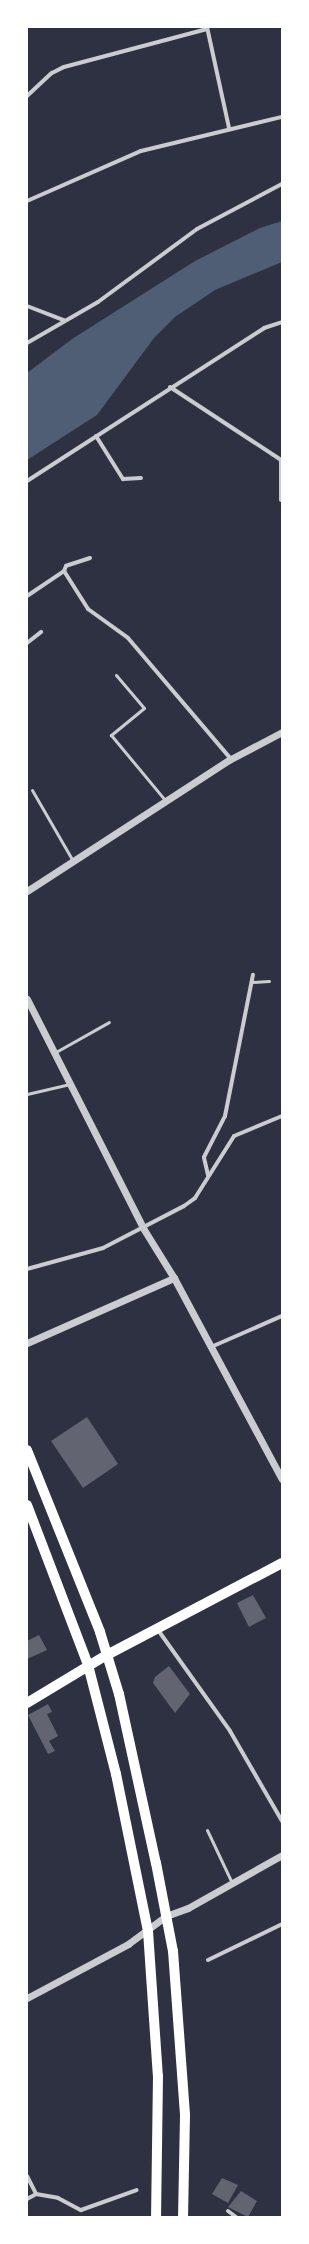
<!DOCTYPE html>
<html>
<head>
<meta charset="utf-8">
<style>
  body { margin:0 }
  #map { position:relative; width:309px; height:2244px; overflow:hidden; background:#2d3142; font-family:Poppins,sans-serif }
  div>[style] { position:absolute }
  [style*='--x'] { left:calc(var(--x)*1px); top:calc(var(--y)*1px); width:calc(var(--w)*1px); rotate:calc(var(--a)*1deg) }
  .water>* { inset:0; background:#4f5d75 }
  .building>* { inset:0; background:#626471 }
  .service>* { height:3px; margin:-1.5px; padding:0 1.5px; transform-origin:1.5px; border-radius:1.5px; background:#caccd0 }
  .minor>* { height:4px; margin:-2px; padding:0 2px; transform-origin:2px; border-radius:2px; background:#caccd0 }
  .tertiary>* { height:7px; margin:-3.5px; padding:0 3.5px; transform-origin:3.5px; border-radius:3.5px; background:#caccd0 }
  .primary>* { height:10px; margin:-5px; padding:0 5px; transform-origin:5px; border-radius:5px; background:#fff }
  span { translate:-50% -50%; white-space:nowrap; text-align:center; line-height:1.15; -webkit-text-stroke:4px #fff; paint-order:stroke }
  .frame { position:absolute; inset:0; border:28px solid #fff; pointer-events:none }
</style>
</head>
<body>
<div id="map">
  <div class="water">
    <div style="clip-path:polygon(282px 221px,282px 262px,215px 290px,175px 317px,154px 338px,97px 415px,27px 460px,27px 373px,72px 339px,195px 261px,260px 228px)"></div>
  </div>
  <div class="building">
    <div style="clip-path:polygon(87px 1417px,118px 1464px,83px 1488px,51px 1441px)"></div>
    <div style="clip-path:polygon(253px 1595px,266px 1618px,249px 1627px,237px 1603px)"></div>
    <div style="clip-path:polygon(39px 1635px,47px 1650px,27px 1659px,27px 1641px)"></div>
    <div style="clip-path:polygon(169px 1666px,190px 1694px,175px 1713px,153px 1683px,155px 1677px)"></div>
    <div style="clip-path:polygon(48px 1704px,52px 1712px,47px 1714px,58px 1736px,49px 1741px,55px 1751px,48px 1754px,28px 1715px)"></div>
    <div style="clip-path:polygon(222px 2178px,238px 2185px,228px 2203px,212px 2194px)"></div>
    <div style="clip-path:polygon(241px 2191px,257px 2201px,248px 2217px,228px 2207px)"></div>
  </div>
  <div class="service">
    <div style="--x:116;--y:675;--w:43;--a:49.7"></div>
    <div style="--x:144;--y:708;--w:43;--a:140.7"></div>
    <div style="--x:111;--y:735;--w:85;--a:50.3"></div>
    <div style="--x:32;--y:790;--w:82;--a:60"></div>
    <div style="--x:252;--y:982;--w:17;--a:-3"></div>
    <div style="--x:54;--y:1053;--w:63;--a:-29.4"></div>
    <div style="--x:27;--y:1094;--w:44;--a:-13.1"></div>
    <div style="--x:207;--y:1830;--w:59;--a:64.7"></div>
  </div>
  <div class="minor">
    <div style="--x:207;--y:27;--w:103;--a:77.7"></div>
    <div style="--x:27;--y:96;--w:34;--a:-43"></div>
    <div style="--x:52;--y:73;--w:13;--a:-27"></div>
    <div style="--x:64;--y:67;--w:148;--a:-14.9"></div>
    <div style="--x:27;--y:201;--w:124;--a:-23.7"></div>
    <div style="--x:141;--y:151;--w:145;--a:-13.6"></div>
    <div style="--x:27;--y:306;--w:40;--a:21"></div>
    <div style="--x:27;--y:343;--w:82;--a:-30"></div>
    <div style="--x:98;--y:302;--w:123;--a:-36.4"></div>
    <div style="--x:197;--y:229;--w:96;--a:-27.9"></div>
    <div style="--x:170;--y:387;--w:133;--a:33.3"></div>
    <div style="--x:281;--y:460;--w:40;--a:90"></div>
    <div style="--x:96;--y:436;--w:51;--a:57.9"></div>
    <div style="--x:123;--y:479;--w:18;--a:-3"></div>
    <div style="--x:27;--y:481;--w:282;--a:-32.8"></div>
    <div style="--x:264;--y:328;--w:19;--a:-18"></div>
    <div style="--x:90;--y:558;--w:25;--a:162"></div>
    <div style="--x:66;--y:566;--w:5;--a:112"></div>
    <div style="--x:64;--y:571;--w:45;--a:57.7"></div>
    <div style="--x:88;--y:609;--w:49;--a:35.9"></div>
    <div style="--x:128;--y:638;--w:159;--a:49.6"></div>
    <div style="--x:27;--y:596;--w:45;--a:-34"></div>
    <div style="--x:27;--y:643;--w:18;--a:-38"></div>
    <div style="--x:208;--y:1175;--w:18;--a:-103"></div>
    <div style="--x:204;--y:1157;--w:46;--a:-62.9"></div>
    <div style="--x:225;--y:1116;--w:144;--a:-78.8"></div>
    <div style="--x:27;--y:1269;--w:79;--a:-15.4"></div>
    <div style="--x:103;--y:1248;--w:91;--a:-27.4"></div>
    <div style="--x:184;--y:1206;--w:14;--a:-36"></div>
    <div style="--x:195;--y:1198;--w:73;--a:-57.8"></div>
    <div style="--x:234;--y:1136;--w:52;--a:-22.6"></div>
    <div style="--x:211;--y:1347;--w:77;--a:-23.6"></div>
    <div style="--x:158;--y:1630;--w:124;--a:54.5"></div>
    <div style="--x:230;--y:1731;--w:104;--a:60"></div>
    <div style="--x:208;--y:1960;--w:82;--a:-25.9"></div>
    <div style="--x:27;--y:2176;--w:20;--a:63"></div>
    <div style="--x:36;--y:2194;--w:22;--a:10"></div>
    <div style="--x:58;--y:2198;--w:26;--a:28"></div>
    <div style="--x:81;--y:2210;--w:59;--a:-19.7"></div>
    <div style="--x:27;--y:2199;--w:10;--a:-29"></div>
    <div style="--x:228;--y:2211;--w:10;--a:37"></div>
  </div>
  <div class="tertiary">
    <div style="--x:27;--y:891;--w:241;--a:-33"></div>
    <div style="--x:229;--y:760;--w:60;--a:-27.8"></div>
    <div style="--x:27;--y:999;--w:257;--a:63.1"></div>
    <div style="--x:143;--y:1228;--w:59;--a:58.2"></div>
    <div style="--x:174;--y:1278;--w:228;--a:61.8"></div>
    <div style="--x:27;--y:1343;--w:161;--a:-23.9"></div>
    <div style="--x:27;--y:1998;--w:115;--a:-28.1"></div>
    <div style="--x:128;--y:1944;--w:47;--a:-36.4"></div>
    <div style="--x:166;--y:1916;--w:23;--a:-20"></div>
    <div style="--x:188;--y:1908;--w:108;--a:-29.4"></div>
  </div>
  <div class="primary">
    <div style="--x:27;--y:1450;--w:196;--a:68.1"></div>
    <div style="--x:100;--y:1632;--w:65;--a:73"></div>
    <div style="--x:119;--y:1694;--w:173;--a:77.7"></div>
    <div style="--x:156;--y:1863;--w:90;--a:79.1"></div>
    <div style="--x:173;--y:1951;--w:164;--a:85.8"></div>
    <div style="--x:185;--y:2115;--w:102;--a:91.1"></div>
    <div style="--x:27;--y:1505;--w:171;--a:69.1"></div>
    <div style="--x:88;--y:1665;--w:113;--a:75.6"></div>
    <div style="--x:116;--y:1774;--w:160;--a:78.5"></div>
    <div style="--x:148;--y:1931;--w:145;--a:86.1"></div>
    <div style="--x:158;--y:2076;--w:141;--a:90.8"></div>
    <div style="--x:27;--y:1703;--w:91;--a:-31.1"></div>
    <div style="--x:105;--y:1656;--w:200;--a:-27.7"></div>
  </div>
  <div class="frame"></div>
</div>
</body>
</html>
